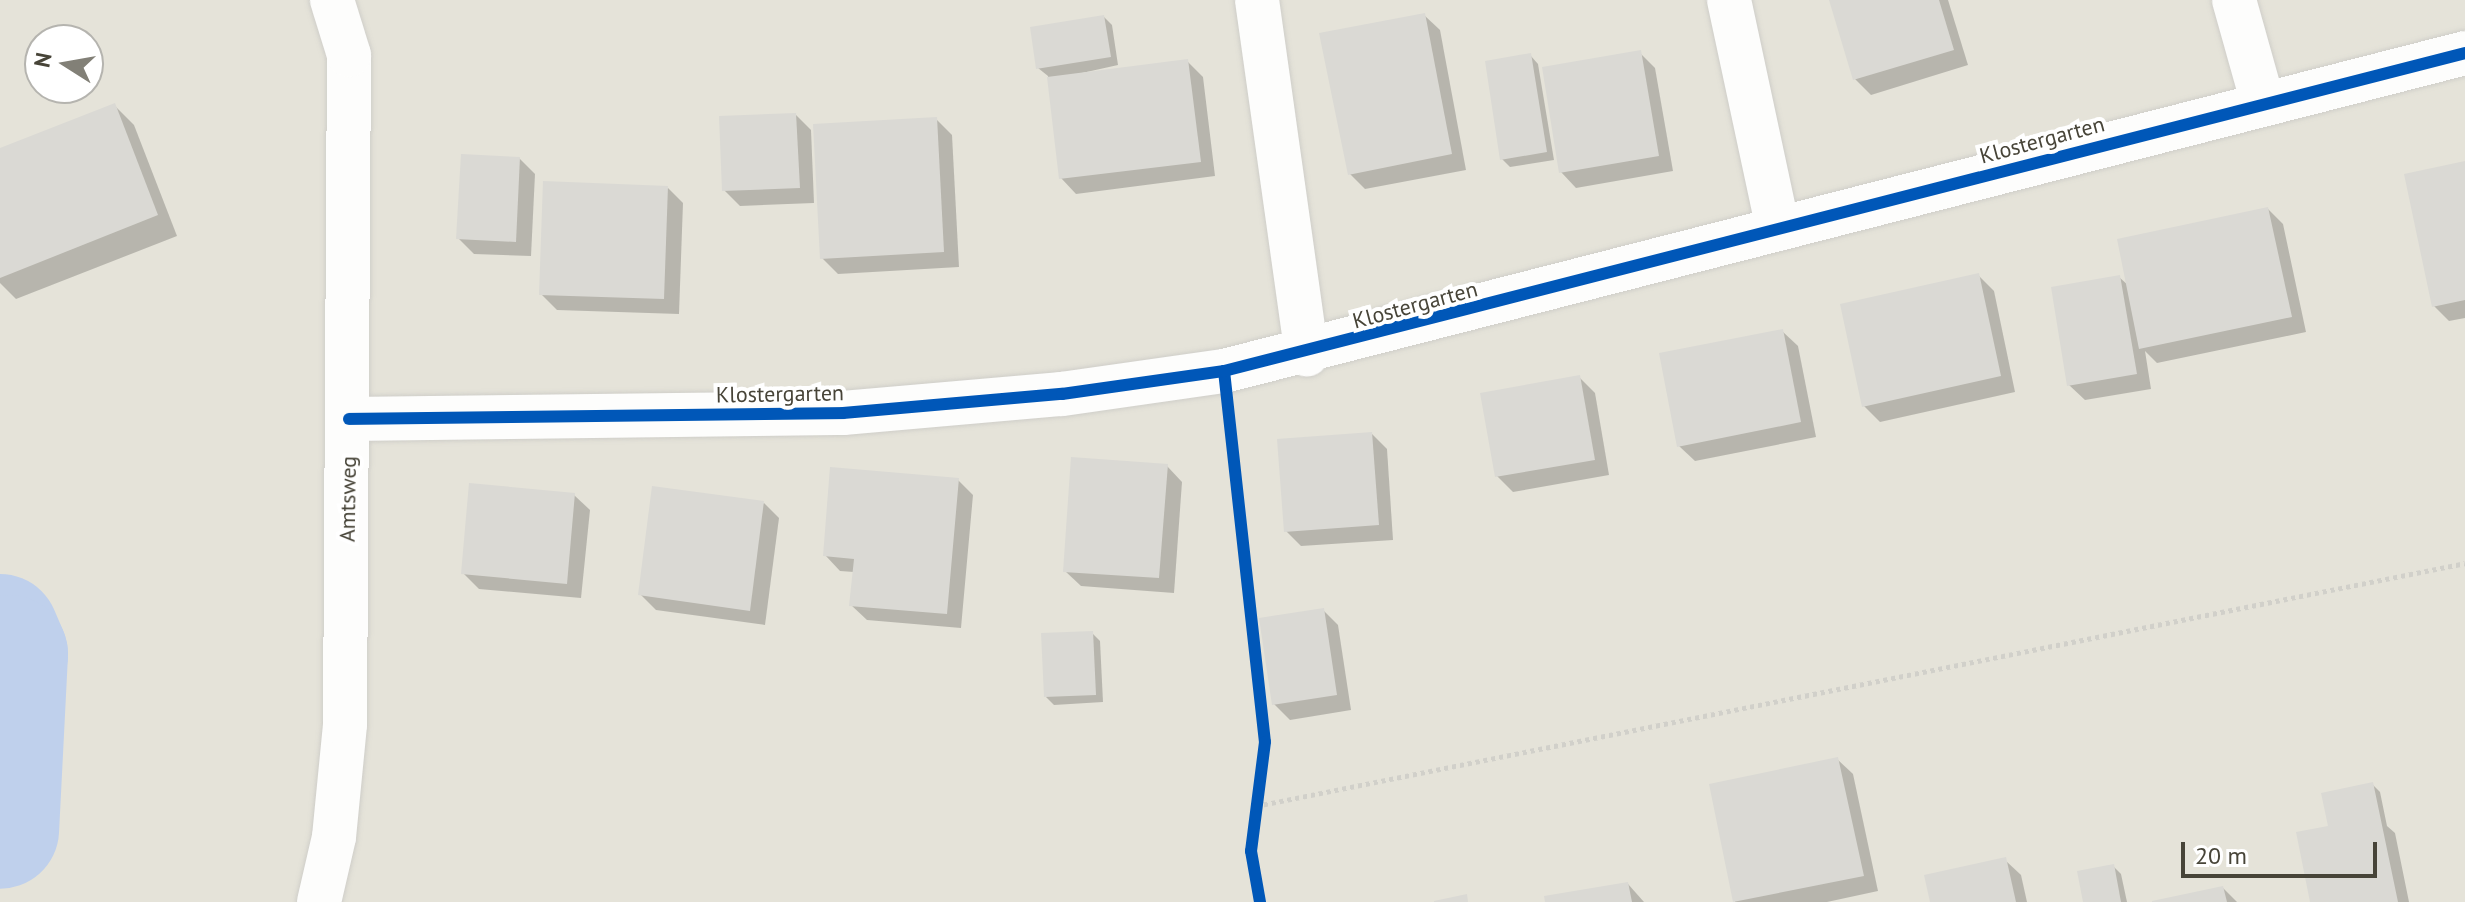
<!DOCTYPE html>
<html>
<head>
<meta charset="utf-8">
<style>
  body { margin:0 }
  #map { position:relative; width:2465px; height:902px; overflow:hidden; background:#f1f0eb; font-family:"PT Sans",sans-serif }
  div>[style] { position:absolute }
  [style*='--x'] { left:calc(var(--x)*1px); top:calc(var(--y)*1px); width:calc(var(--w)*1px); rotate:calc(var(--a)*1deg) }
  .residential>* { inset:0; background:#e5e3d9 }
  .shadow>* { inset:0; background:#0003 }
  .river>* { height:118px; margin:-59px; padding:0 59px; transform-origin:59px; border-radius:59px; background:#bfd0ec }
  .building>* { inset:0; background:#dad9d4 }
  .path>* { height:5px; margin-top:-2.5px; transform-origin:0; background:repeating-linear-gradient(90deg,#d1d0ca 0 4px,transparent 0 8px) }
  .roads { filter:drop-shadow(0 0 2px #cfcec9) drop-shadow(0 0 2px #cfcec9) }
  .minor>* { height:44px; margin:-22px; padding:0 22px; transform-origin:22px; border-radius:22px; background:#fdfdfc }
  .cycleway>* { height:12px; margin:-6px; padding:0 6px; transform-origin:6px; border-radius:6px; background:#0057b8 }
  span { translate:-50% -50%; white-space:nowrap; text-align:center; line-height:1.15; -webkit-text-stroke:8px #fff; paint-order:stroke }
  .street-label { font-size:22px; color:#474438 }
  .north { position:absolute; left:24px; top:24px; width:80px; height:80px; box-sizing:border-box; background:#fff; border:2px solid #b5b4af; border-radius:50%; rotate:281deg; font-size:22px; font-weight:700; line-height:32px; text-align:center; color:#474438 }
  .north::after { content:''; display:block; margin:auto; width:28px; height:36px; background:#828077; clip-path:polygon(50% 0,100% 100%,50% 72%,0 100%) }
  .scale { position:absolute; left:2181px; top:842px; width:196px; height:36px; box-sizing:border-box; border:4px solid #474438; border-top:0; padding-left:10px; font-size:24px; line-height:28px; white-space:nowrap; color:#474438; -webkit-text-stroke:6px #fff; paint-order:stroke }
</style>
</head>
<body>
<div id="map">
  <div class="residential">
    <div style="clip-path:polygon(evenodd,0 0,2465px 0,2465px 902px,0 902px,0 0,40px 40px,88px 40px,88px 88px,40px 88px,40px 40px)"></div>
  </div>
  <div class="shadow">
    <div style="clip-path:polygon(1831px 0,1948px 0,1968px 65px,1871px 95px,1855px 79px)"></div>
    <div style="clip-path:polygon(1424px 15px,1440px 30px,1466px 170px,1365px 189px,1350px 174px)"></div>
    <div style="clip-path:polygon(1104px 17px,1112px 25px,1118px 65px,1064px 77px,1188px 62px,1203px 77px,1215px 176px,1076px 194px,1061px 178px,1048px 76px,1038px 68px)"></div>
    <div style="clip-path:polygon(1640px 53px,1655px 68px,1673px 171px,1576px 188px,1561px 172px)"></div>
    <div style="clip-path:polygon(1530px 55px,1538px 64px,1554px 160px,1510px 167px,1502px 159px)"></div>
    <div style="clip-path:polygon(114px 105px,134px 125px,177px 236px,16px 299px,0 283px,0 150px)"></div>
    <div style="clip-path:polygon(796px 115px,811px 130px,814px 203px,740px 206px,724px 190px)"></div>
    <div style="clip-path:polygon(936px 119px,952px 135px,959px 267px,838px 274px,822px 258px)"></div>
    <div style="clip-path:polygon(519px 158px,535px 174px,531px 256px,474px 254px,458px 238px)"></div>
    <div style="clip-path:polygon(2465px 163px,2465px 318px,2449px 321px,2434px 306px)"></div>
    <div style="clip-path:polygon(668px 188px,683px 203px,679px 314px,557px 310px,541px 294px)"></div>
    <div style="clip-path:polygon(2268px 209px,2283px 224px,2306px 332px,2157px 363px,2145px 351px,2151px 389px,2085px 400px,2069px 385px,2119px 277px,2129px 286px)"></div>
    <div style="clip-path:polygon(1978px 275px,1994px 291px,2015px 392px,1880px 422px,1864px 406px)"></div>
    <div style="clip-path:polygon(1782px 331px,1798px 346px,1816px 437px,1695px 461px,1679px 446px)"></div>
    <div style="clip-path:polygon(1579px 377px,1595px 393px,1609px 475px,1513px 492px,1497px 476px)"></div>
    <div style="clip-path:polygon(1372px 434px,1387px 449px,1393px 540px,1301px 546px,1286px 531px)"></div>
    <div style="clip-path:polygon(1167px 466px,1182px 482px,1174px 593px,1081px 586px,1065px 571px)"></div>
    <div style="clip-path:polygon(958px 480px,973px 495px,961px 628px,867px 620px,851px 605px,854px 572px,840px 571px,825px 555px)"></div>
    <div style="clip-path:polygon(574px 495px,590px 510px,581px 598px,479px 589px,463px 573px)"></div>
    <div style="clip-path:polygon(764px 503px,779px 518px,765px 625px,656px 610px,640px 594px)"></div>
    <div style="clip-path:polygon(1323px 610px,1338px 625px,1351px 710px,1290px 720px,1274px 704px)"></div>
    <div style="clip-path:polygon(1092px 633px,1100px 641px,1103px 702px,1054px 705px,1046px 697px)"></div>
    <div style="clip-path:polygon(1837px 759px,1853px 774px,1878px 891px,1827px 902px,1735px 902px,1711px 786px)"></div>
    <div style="clip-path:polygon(2372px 784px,2380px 792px,2387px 826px,2395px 833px,2409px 902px,2312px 902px,2330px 828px)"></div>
    <div style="clip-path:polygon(2005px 860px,2021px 875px,2027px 902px,1932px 902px)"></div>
    <div style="clip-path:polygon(2113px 866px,2121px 874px,2127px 902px,2085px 902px)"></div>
    <div style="clip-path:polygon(1628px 884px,1644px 902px,1547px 902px)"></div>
    <div style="clip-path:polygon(2223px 888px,2237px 902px,2155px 902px)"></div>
  </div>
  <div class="river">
    <div style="--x:0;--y:633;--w:23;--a:67"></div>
    <div style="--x:9;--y:654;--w:176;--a:92.9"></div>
  </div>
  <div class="building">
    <div style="clip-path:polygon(1829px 0,1939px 0,1954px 50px,1853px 80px)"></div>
    <div style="clip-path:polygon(1425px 13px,1452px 154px,1348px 175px,1319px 33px)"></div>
    <div style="clip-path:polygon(1104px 15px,1111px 57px,1036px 69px,1030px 27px)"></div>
    <div style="clip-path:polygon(1641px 50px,1659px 156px,1559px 173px,1542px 67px)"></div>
    <div style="clip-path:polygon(1531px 53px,1547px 152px,1500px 160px,1485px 61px)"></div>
    <div style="clip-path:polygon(1188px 59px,1201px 162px,1059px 179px,1047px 77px)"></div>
    <div style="clip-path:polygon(115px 103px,158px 215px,0 278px,0 148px)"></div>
    <div style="clip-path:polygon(796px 113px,800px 188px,722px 191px,719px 116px)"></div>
    <div style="clip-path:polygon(937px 117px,944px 252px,820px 259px,813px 124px)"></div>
    <div style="clip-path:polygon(461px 154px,520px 157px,516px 242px,456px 239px)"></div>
    <div style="clip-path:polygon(2465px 161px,2465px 300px,2432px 307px,2404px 174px)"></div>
    <div style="clip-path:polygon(543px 181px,668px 186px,664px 299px,539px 295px)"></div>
    <div style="clip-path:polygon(2268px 207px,2292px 317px,2139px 349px,2117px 239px)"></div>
    <div style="clip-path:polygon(1979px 273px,2001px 376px,1862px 407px,1840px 304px)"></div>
    <div style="clip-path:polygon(2120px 275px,2137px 374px,2067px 386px,2051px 287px)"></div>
    <div style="clip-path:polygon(1783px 329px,1801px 422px,1677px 447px,1659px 353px)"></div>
    <div style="clip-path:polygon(1580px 375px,1595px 460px,1495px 477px,1480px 393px)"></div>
    <div style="clip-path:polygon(1372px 432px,1379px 525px,1284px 532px,1277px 439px)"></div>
    <div style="clip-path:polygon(1071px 457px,1168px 464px,1159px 578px,1063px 572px)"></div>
    <div style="clip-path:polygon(830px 467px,959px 478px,947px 614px,849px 606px,854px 559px,823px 556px)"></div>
    <div style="clip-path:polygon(469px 483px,575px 493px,567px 584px,461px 574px)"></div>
    <div style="clip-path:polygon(652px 486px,764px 501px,750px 611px,638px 595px)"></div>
    <div style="clip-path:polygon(1324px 608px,1337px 695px,1272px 705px,1259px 618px)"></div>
    <div style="clip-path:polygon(1093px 631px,1096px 695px,1044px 697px,1041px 633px)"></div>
    <div style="clip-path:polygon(1838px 757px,1864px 876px,1733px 902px,1709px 784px)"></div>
    <div style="clip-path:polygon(2373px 782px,2398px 902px,2310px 902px,2296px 832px,2328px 826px,2321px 793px)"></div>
    <div style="clip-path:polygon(2006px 857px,2016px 902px,1930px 902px,1924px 875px)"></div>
    <div style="clip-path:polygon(2114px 864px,2121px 902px,2083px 902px,2077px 871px)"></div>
    <div style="clip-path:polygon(1628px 882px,1632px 902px,1545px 902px,1544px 896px)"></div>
    <div style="clip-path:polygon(2223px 886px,2227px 902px,2152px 902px,2152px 901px)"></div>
    <div style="clip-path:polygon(1467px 894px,1468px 902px,1434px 902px,1434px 901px)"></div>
  </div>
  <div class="path">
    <div style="--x:1256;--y:806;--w:1233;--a:-11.36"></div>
  </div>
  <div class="roads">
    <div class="minor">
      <div style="--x:1257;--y:0;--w:358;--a:82"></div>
      <div style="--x:1729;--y:0;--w:234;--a:77.9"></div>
      <div style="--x:2234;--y:0;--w:107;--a:74.3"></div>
      <div style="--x:349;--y:419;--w:494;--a:-0.7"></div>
      <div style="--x:843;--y:413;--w:220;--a:-5"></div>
      <div style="--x:1062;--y:394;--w:164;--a:-8.1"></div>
      <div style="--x:1224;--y:371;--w:1281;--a:-14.37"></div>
      <div style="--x:319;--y:902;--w:67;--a:-77"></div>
      <div style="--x:334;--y:837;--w:114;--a:-84.4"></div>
      <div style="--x:345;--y:724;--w:669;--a:-89.66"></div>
      <div style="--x:349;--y:55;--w:58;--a:-107.2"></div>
    </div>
  </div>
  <div class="cycleway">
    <div style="--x:1224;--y:371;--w:373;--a:83.7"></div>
    <div style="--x:1265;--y:742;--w:110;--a:97.3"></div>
    <div style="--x:1251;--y:851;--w:52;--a:80"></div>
    <div style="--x:349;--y:419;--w:494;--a:-0.7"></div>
    <div style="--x:843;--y:413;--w:220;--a:-5"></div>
    <div style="--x:1062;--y:394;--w:164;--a:-8.1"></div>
    <div style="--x:1224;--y:371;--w:1281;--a:-14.37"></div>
  </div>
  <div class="street-label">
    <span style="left:2042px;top:140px;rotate:-15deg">Klostergarten</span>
    <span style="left:1415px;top:305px;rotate:-15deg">Klostergarten</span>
    <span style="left:780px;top:394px;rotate:-1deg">Klostergarten</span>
    <span style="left:348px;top:499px;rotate:-89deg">Amtsweg</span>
  </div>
  <div class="north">N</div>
  <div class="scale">20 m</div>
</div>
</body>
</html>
